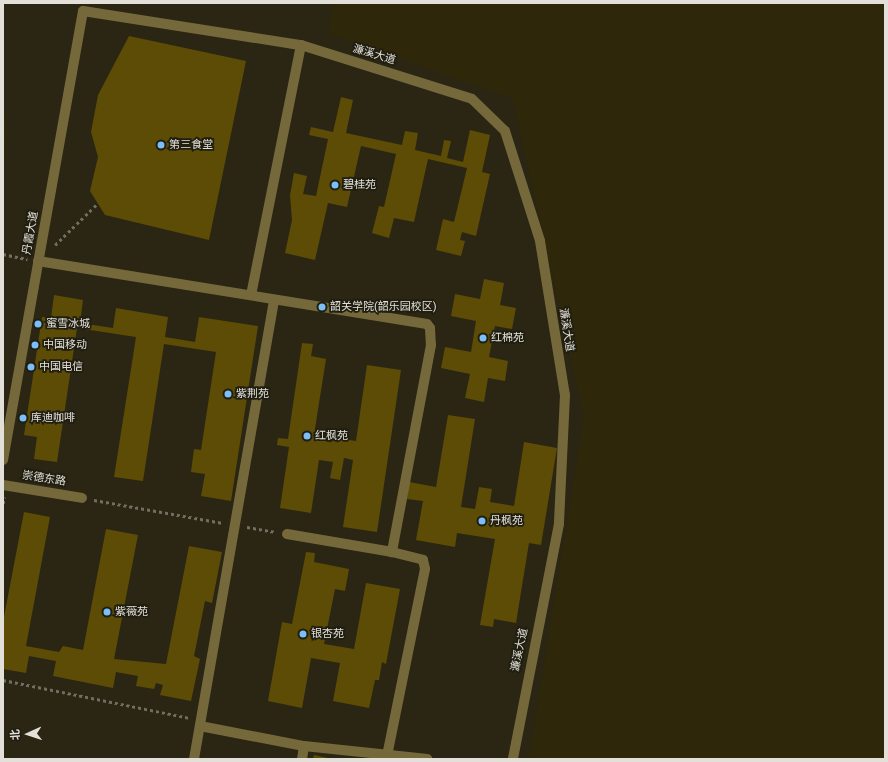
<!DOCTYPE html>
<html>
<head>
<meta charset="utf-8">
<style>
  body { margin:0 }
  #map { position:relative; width:888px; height:762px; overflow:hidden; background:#201d11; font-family:Roboto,"Noto Sans SC",sans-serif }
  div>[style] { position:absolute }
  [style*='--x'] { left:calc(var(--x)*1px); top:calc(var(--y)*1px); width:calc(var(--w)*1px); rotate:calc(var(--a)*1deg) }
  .built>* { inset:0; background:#2b2613 }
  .green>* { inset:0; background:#2f270a }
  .building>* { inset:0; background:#5c4c05 }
  .path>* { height:2.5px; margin-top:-1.25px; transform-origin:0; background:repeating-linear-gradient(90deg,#706e63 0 3px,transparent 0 6px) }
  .minor>* { height:10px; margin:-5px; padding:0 5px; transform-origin:5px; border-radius:5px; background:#75693c }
  .dots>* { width:11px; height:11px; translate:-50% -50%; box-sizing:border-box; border:2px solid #201d11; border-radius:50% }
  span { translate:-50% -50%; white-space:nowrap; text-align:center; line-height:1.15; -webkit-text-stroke:3.5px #201d11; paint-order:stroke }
  .street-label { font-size:11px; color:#e2e0d8 }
  .poi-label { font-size:11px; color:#e2e0d8 }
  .left { translate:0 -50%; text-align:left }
  .frame { position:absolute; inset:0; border:4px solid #e2e0d8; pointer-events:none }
  .north { position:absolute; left:8px; top:714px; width:40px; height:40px; -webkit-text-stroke:3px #201d11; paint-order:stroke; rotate:267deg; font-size:11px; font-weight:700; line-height:16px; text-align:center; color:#e2e0d8 }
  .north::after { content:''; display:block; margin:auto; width:14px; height:18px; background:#e2e0d8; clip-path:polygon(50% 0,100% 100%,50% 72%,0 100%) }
</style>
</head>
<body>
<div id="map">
  <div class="built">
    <div style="clip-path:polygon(3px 3px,416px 3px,611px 25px,619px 759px,3px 759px)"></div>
  </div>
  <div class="green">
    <div style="clip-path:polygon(333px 3px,885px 3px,885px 759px,529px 759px,584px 416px,513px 99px,328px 33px)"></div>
    <div style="clip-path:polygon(3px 99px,8px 133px,3px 163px)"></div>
  </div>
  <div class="building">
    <div style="clip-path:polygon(129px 36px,246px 61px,209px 240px,105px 215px,90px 191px,98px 157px,91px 132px,98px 95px)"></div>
    <div style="clip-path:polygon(341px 97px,353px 100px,346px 133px,402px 145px,405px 131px,418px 133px,415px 150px,441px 156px,444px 140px,451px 141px,447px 158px,463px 162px,470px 130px,490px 135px,482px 172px,490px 174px,476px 236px,462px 232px,460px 240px,465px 241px,461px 256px,436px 250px,443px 219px,454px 222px,467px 168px,428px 159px,414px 222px,394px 218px,389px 238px,372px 233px,379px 206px,384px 207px,396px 154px,361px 146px,347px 207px,328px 203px,315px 260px,285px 253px,292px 220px,290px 195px,294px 173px,307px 176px,303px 194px,316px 196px,328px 139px,309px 135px,311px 127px,333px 132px)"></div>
    <div style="clip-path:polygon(484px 279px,504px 283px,500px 305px,516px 308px,512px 329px,495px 326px,489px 357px,508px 361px,505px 381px,488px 378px,484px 402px,465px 398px,470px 374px,441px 368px,445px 347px,471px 352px,476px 321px,451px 316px,455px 294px,480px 299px)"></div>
    <div style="clip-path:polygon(54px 295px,83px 300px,80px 323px,113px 328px,116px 308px,168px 317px,165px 337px,195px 342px,199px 317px,258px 326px,231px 501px,201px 496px,205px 474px,191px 472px,194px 449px,201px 450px,216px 352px,164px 344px,143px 481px,114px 477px,136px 337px,77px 328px,57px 462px,34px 459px,37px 437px,24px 435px,42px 317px,51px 318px)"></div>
    <div style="clip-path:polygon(302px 343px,313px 344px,311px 356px,326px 359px,314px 435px,356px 441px,367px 365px,401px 370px,377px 532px,343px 527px,353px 460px,344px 458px,340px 480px,330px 478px,333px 462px,319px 460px,311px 513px,280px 508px,289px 447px,277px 445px,278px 438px,288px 439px)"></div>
    <div style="clip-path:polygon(448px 415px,475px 419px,461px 507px,475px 509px,479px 487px,492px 489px,490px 502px,514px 506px,524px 442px,557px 448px,541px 545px,529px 543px,516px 623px,494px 619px,493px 627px,480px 625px,495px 539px,457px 533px,455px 547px,416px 540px,423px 501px,407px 499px,409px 482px,436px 487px)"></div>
    <div style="clip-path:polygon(24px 512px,50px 517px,26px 646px,59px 652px,63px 646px,83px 650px,106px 529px,138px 535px,114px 659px,166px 664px,189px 546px,222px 552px,212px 603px,205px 601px,194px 656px,200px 659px,191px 701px,160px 695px,163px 685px,156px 683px,154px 689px,136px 686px,138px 676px,116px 672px,113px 688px,53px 676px,56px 661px,29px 656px,26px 673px,3px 669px,3px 622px)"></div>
    <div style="clip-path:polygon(306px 552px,315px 553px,314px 562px,349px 569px,345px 591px,335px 589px,324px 644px,354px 649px,366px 583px,400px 589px,386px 664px,382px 662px,379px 680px,375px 680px,369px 708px,333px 701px,340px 663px,311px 658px,302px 708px,268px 701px,282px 622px,292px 624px)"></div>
    <div style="clip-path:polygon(314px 755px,328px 758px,328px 759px,313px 759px)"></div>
  </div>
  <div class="path">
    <div style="--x:55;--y:245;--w:60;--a:-44.3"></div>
    <div style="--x:3;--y:254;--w:25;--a:12"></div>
    <div style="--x:94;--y:500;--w:131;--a:10.1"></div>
    <div style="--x:3;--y:504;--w:7;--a:-82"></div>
    <div style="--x:247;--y:527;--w:29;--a:10"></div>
    <div style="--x:3;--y:680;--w:190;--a:11.5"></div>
  </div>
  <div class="minor">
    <div style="--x:83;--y:11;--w:221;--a:8.9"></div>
    <div style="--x:301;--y:45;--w:255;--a:101.3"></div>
    <div style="--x:301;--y:45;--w:179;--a:17.5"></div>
    <div style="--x:472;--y:99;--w:46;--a:44.1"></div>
    <div style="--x:505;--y:131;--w:115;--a:72.3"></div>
    <div style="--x:540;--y:241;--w:156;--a:80.8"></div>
    <div style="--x:565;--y:395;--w:129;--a:92.7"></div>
    <div style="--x:559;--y:524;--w:239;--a:101.1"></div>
    <div style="--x:38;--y:261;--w:394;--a:9.2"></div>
    <div style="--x:427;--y:324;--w:5;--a:53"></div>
    <div style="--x:430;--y:328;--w:17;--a:87"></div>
    <div style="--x:431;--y:345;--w:211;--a:100.7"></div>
    <div style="--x:392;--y:552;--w:32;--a:14"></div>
    <div style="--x:423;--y:560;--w:9;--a:77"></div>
    <div style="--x:425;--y:569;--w:190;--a:101.5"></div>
    <div style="--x:3;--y:460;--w:456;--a:-79.9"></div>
    <div style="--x:3;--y:485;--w:80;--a:9.3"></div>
    <div style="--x:287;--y:534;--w:107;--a:9.7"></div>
    <div style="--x:200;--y:726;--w:106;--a:10.9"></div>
    <div style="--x:304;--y:746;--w:124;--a:6"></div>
    <div style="--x:194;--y:759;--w:466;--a:-80.1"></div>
    <div style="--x:302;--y:759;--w:13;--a:-81"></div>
  </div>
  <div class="dots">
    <div style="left:161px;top:145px;background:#7bbef8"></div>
    <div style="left:335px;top:185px;background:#7bbef8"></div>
    <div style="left:322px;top:307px;background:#7bbef8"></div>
    <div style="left:38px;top:324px;background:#7bbef8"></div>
    <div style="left:483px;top:338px;background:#7bbef8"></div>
    <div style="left:35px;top:345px;background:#7bbef8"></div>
    <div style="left:31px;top:367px;background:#7bbef8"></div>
    <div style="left:228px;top:394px;background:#7bbef8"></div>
    <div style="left:23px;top:418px;background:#7bbef8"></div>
    <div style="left:307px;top:436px;background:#7bbef8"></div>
    <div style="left:482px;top:521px;background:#7bbef8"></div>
    <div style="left:107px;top:612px;background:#7bbef8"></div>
    <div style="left:303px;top:634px;background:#7bbef8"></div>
  </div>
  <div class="street-label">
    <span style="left:374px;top:55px;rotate:17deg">濂溪大道</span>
    <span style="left:31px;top:233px;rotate:-80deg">丹霞大道</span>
    <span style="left:566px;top:330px;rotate:81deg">濂溪大道</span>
    <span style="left:44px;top:479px;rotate:9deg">崇德东路</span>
    <span style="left:520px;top:650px;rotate:-78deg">濂溪大道</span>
  </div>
  <div class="poi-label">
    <span class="left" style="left:169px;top:145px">第三食堂</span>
    <span class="left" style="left:343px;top:185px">碧桂苑</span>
    <span class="left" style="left:330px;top:307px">韶关学院(韶乐园校区)</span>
    <span class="left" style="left:46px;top:324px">蜜雪冰城</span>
    <span class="left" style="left:491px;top:338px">红棉苑</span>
    <span class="left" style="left:43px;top:345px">中国移动</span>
    <span class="left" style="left:39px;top:367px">中国电信</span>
    <span class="left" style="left:236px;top:394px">紫荆苑</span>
    <span class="left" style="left:31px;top:418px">库迪咖啡</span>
    <span class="left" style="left:315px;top:436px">红枫苑</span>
    <span class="left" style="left:490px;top:521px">丹枫苑</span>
    <span class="left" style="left:115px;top:612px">紫薇苑</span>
    <span class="left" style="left:311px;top:634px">银杏苑</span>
  </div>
  <div class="frame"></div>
  <div class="north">北</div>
</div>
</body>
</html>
